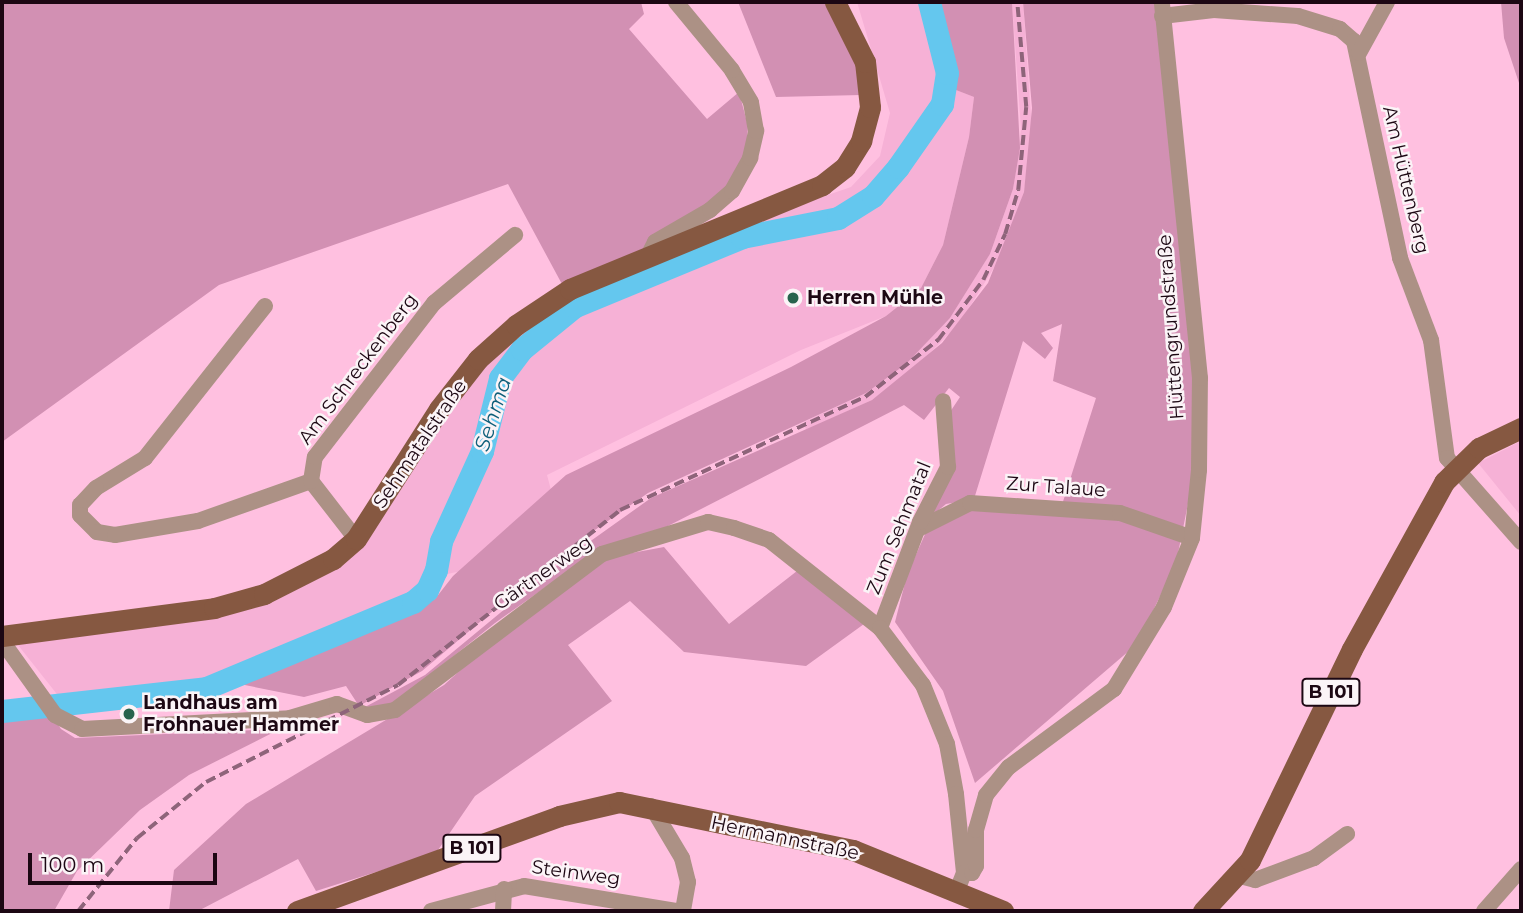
<!DOCTYPE html>
<html>
<head>
<meta charset="utf-8">
<style>
  body { margin:0 }
  #map { position:relative; width:1523px; height:913px; overflow:hidden; background:#ffc0e0; font-family:Montserrat,sans-serif }
  div>[style] { position:absolute }
  [style*='--x'] { left:calc(var(--x)*1px); top:calc(var(--y)*1px); width:calc(var(--w)*1px); rotate:calc(var(--a)*1deg) }
  .built>* { inset:0; background:#f6b1d6 }
  .green>* { inset:0; background:#d290b3 }
  .river>* { height:23px; margin:-11.5px; padding:0 11.5px; transform-origin:11.5px; border-radius:11.5px; background:#64c7ee }
  .minor>* { height:16px; margin:-8px; padding:0 8px; transform-origin:8px; border-radius:8px; background:#ac9185 }
  .major>* { height:21px; margin:-10.5px; padding:0 10.5px; transform-origin:10.5px; border-radius:10.5px; background:#865841 }
  .rail>* { height:3.5px; margin-top:-1.75px; transform-origin:0; background:repeating-linear-gradient(90deg,#8e647a 0 10px,transparent 0 15px) }
  .dots>* { width:19px; height:19px; translate:-50% -50%; box-sizing:border-box; border:4px solid #fbf4f7; border-radius:50% }
  span { translate:-50% -50%; white-space:nowrap; text-align:center; line-height:1.15; -webkit-text-stroke:5px #fbf4f7; paint-order:stroke }
  .shield-label span { padding:2px 5px; background:#fbf4f7; border:2px solid; border-radius:5px; -webkit-text-stroke-width:0 }
  .shield-label { font-size:18px; color:#1c0713; font-weight:700 }
  .street-label { font-size:19px; color:#1c0713 }
  .poi-label { font-size:19px; color:#1c0713; font-weight:700 }
  .left { translate:0 -50%; text-align:left }
  .water-label { font-size:21px; color:#0e5f7a; font-style:italic }
  .frame { position:absolute; inset:0; border:4px solid #1c0713; pointer-events:none }
  .scale { position:absolute; left:28px; top:853px; width:189px; height:32px; box-sizing:border-box; border:4px solid #1c0713; border-top:0; padding-left:9px; font-size:21px; line-height:24px; white-space:nowrap; color:#1c0713; -webkit-text-stroke:5px #fbf4f7; paint-order:stroke }
</style>
</head>
<body>
<div id="map">
  <div class="built">
    <div style="clip-path:polygon(857px 2px,928px 2px,943px 85px,974px 97px,969px 137px,943px 245px,921px 288px,886px 316px,801px 350px,547px 475px,556px 509px,524px 558px,423px 579px,411px 597px,363px 620px,210px 678px,60px 698px,18px 645px,241px 608px,327px 572px,470px 377px,552px 306px,677px 247px,851px 187px,880px 156px,890px 113px)"></div>
    <div style="clip-path:polygon(1012px 2px,1023px 2px,1032px 130px,1024px 192px,1000px 258px,959px 324px,913px 370px,872px 400px,806px 430px,804px 422px,866px 393px,950px 318px,990px 254px,1013px 189px,1021px 129px)"></div>
    <div style="clip-path:polygon(1521px 441px,1521px 516px,1478px 463px)"></div>
  </div>
  <div class="green">
    <div style="clip-path:polygon(2px 2px,641px 2px,644px 14px,629px 29px,707px 119px,739px 92px,748px 126px,746px 154px,728px 189px,642px 251px,563px 286px,508px 184px,219px 285px,2px 442px)"></div>
    <div style="clip-path:polygon(738px 2px,829px 2px,859px 66px,861px 95px,776px 97px)"></div>
    <div style="clip-path:polygon(928px 2px,1012px 2px,1020px 148px,1013px 189px,990px 254px,950px 318px,906px 364px,866px 393px,648px 493px,559px 555px,422px 671px,359px 706px,346px 686px,304px 697px,210px 678px,301px 657px,364px 627px,409px 613px,435px 599px,453px 576px,566px 475px,791px 367px,886px 316px,921px 288px,943px 245px,969px 137px,974px 97px,943px 85px)"></div>
    <div style="clip-path:polygon(1023px 2px,1155px 2px,1193px 369px,1194px 474px,1176px 563px,1137px 644px,975px 783px,943px 691px,895px 622px,907px 575px,926px 532px,975px 508px,1060px 511px,1096px 398px,1053px 381px,1062px 324px,1041px 333px,1053px 348px,1045px 359px,1023px 341px,974px 499px,946px 504px,934px 514px,929px 511px,941px 488px,950px 412px,960px 397px,949px 388px,924px 420px,904px 405px,666px 527px,598px 550px,495px 623px,386px 710px,365px 707px,425px 675px,564px 560px,651px 498px,872px 400px,942px 343px,988px 283px,1024px 192px,1032px 108px)"></div>
    <div style="clip-path:polygon(1501px 2px,1521px 2px,1521px 89px,1504px 38px)"></div>
    <div style="clip-path:polygon(664px 547px,729px 624px,797px 571px,864px 624px,806px 666px,684px 652px,630px 601px,568px 645px,612px 701px,475px 796px,436px 853px,316px 891px,298px 859px,198px 911px,169px 911px,174px 870px,246px 804px,444px 685px,495px 639px,605px 558px)"></div>
    <div style="clip-path:polygon(50px 712px,61px 729px,75px 738px,280px 729px,189px 775px,140px 810px,77px 871px,54px 911px,2px 911px,2px 716px)"></div>
  </div>
  <div class="river">
    <div style="--x:2;--y:711;--w:205;--a:-6.4"></div>
    <div style="--x:206;--y:688;--w:224;--a:-22.6"></div>
    <div style="--x:413;--y:602;--w:18;--a:-41"></div>
    <div style="--x:427;--y:590;--w:22;--a:-66"></div>
    <div style="--x:436;--y:570;--w:29;--a:-80"></div>
    <div style="--x:441;--y:541;--w:99;--a:-65.5"></div>
    <div style="--x:482;--y:451;--w:75;--a:-76.1"></div>
    <div style="--x:500;--y:378;--w:36;--a:-53"></div>
    <div style="--x:522;--y:349;--w:68;--a:-39.1"></div>
    <div style="--x:575;--y:306;--w:181;--a:-22.4"></div>
    <div style="--x:742;--y:237;--w:98;--a:-11.2"></div>
    <div style="--x:838;--y:218;--w:41;--a:-32.2"></div>
    <div style="--x:873;--y:196;--w:38;--a:-49"></div>
    <div style="--x:898;--y:167;--w:77;--a:-55.1"></div>
    <div style="--x:942;--y:104;--w:31;--a:-81"></div>
    <div style="--x:947;--y:73;--w:73;--a:-104.2"></div>
  </div>
  <div class="minor">
    <div style="--x:1162;--y:16;--w:52;--a:-6.6"></div>
    <div style="--x:1214;--y:10;--w:84;--a:4.1"></div>
    <div style="--x:1298;--y:16;--w:44;--a:17.2"></div>
    <div style="--x:1340;--y:29;--w:18;--a:41"></div>
    <div style="--x:1354;--y:41;--w:222;--a:78"></div>
    <div style="--x:1400;--y:258;--w:88;--a:69.3"></div>
    <div style="--x:1431;--y:340;--w:119;--a:82.3"></div>
    <div style="--x:1447;--y:458;--w:112;--a:48.6"></div>
    <div style="--x:1359;--y:53;--w:58;--a:-61.2"></div>
    <div style="--x:648;--y:256;--w:16;--a:-63"></div>
    <div style="--x:655;--y:242;--w:64;--a:-30.2"></div>
    <div style="--x:710;--y:210;--w:29;--a:-41"></div>
    <div style="--x:732;--y:191;--w:38;--a:-61"></div>
    <div style="--x:750;--y:158;--w:28;--a:-77"></div>
    <div style="--x:756;--y:131;--w:29;--a:-100"></div>
    <div style="--x:751;--y:102;--w:37;--a:-121"></div>
    <div style="--x:732;--y:70;--w:88;--a:-129.5"></div>
    <div style="--x:265;--y:306;--w:194;--a:128.3"></div>
    <div style="--x:145;--y:458;--w:57;--a:148.5"></div>
    <div style="--x:96;--y:488;--w:23;--a:133"></div>
    <div style="--x:80;--y:505;--w:10;--a:90"></div>
    <div style="--x:80;--y:515;--w:24;--a:45"></div>
    <div style="--x:97;--y:532;--w:18;--a:9"></div>
    <div style="--x:115;--y:535;--w:84;--a:-9.6"></div>
    <div style="--x:198;--y:521;--w:120;--a:-19.5"></div>
    <div style="--x:311;--y:481;--w:73;--a:52.2"></div>
    <div style="--x:311;--y:481;--w:24;--a:-81"></div>
    <div style="--x:315;--y:457;--w:195;--a:-52.3"></div>
    <div style="--x:434;--y:303;--w:106;--a:-40"></div>
    <div style="--x:918;--y:529;--w:58;--a:-26.6"></div>
    <div style="--x:970;--y:503;--w:150;--a:3.8"></div>
    <div style="--x:1120;--y:513;--w:76;--a:19.1"></div>
    <div style="--x:880;--y:628;--w:113;--a:-69.3"></div>
    <div style="--x:920;--y:522;--w:62;--a:-63"></div>
    <div style="--x:948;--y:467;--w:66;--a:-94.3"></div>
    <div style="--x:2;--y:641;--w:91;--a:54.4"></div>
    <div style="--x:55;--y:715;--w:30;--a:27"></div>
    <div style="--x:82;--y:729;--w:208;--a:-3"></div>
    <div style="--x:290;--y:718;--w:49;--a:-16.6"></div>
    <div style="--x:337;--y:704;--w:32;--a:20"></div>
    <div style="--x:367;--y:715;--w:28;--a:-10"></div>
    <div style="--x:395;--y:710;--w:259;--a:-37"></div>
    <div style="--x:602;--y:554;--w:111;--a:-16.8"></div>
    <div style="--x:708;--y:522;--w:27;--a:13"></div>
    <div style="--x:734;--y:528;--w:37;--a:19"></div>
    <div style="--x:769;--y:540;--w:142;--a:38.4"></div>
    <div style="--x:880;--y:628;--w:71;--a:53"></div>
    <div style="--x:923;--y:685;--w:64;--a:67.9"></div>
    <div style="--x:947;--y:744;--w:51;--a:79.8"></div>
    <div style="--x:956;--y:794;--w:79;--a:84.2"></div>
    <div style="--x:964;--y:873;--w:22;--a:112"></div>
    <div style="--x:651;--y:806;--w:61;--a:59.2"></div>
    <div style="--x:682;--y:858;--w:25;--a:76"></div>
    <div style="--x:688;--y:882;--w:29;--a:100"></div>
    <div style="--x:964;--y:873;--w:8;--a:0"></div>
    <div style="--x:972;--y:873;--w:8;--a:-60"></div>
    <div style="--x:976;--y:866;--w:36;--a:-90"></div>
    <div style="--x:976;--y:830;--w:36;--a:-74"></div>
    <div style="--x:986;--y:795;--w:36;--a:-51"></div>
    <div style="--x:1009;--y:767;--w:131;--a:-36.6"></div>
    <div style="--x:1114;--y:689;--w:96;--a:-58.6"></div>
    <div style="--x:1164;--y:607;--w:74;--a:-67.9"></div>
    <div style="--x:1192;--y:538;--w:68;--a:-84.1"></div>
    <div style="--x:1199;--y:470;--w:92;--a:-89.4"></div>
    <div style="--x:1200;--y:378;--w:378;--a:-95.8"></div>
    <div style="--x:1240;--y:876;--w:16;--a:15"></div>
    <div style="--x:1255;--y:880;--w:63;--a:-20.4"></div>
    <div style="--x:1314;--y:858;--w:41;--a:-36"></div>
    <div style="--x:431;--y:911;--w:96;--a:-15"></div>
    <div style="--x:524;--y:886;--w:154;--a:9.3"></div>
    <div style="--x:503;--y:911;--w:22;--a:-87"></div>
    <div style="--x:1484;--y:911;--w:56;--a:-48.6"></div>
  </div>
  <div class="major">
    <div style="--x:2;--y:636;--w:214;--a:-7.5"></div>
    <div style="--x:214;--y:608;--w:52;--a:-15.6"></div>
    <div style="--x:264;--y:594;--w:77;--a:-26.9"></div>
    <div style="--x:333;--y:559;--w:30;--a:-41"></div>
    <div style="--x:356;--y:539;--w:154;--a:-57.4"></div>
    <div style="--x:439;--y:409;--w:63;--a:-52"></div>
    <div style="--x:478;--y:359;--w:51;--a:-41.8"></div>
    <div style="--x:516;--y:325;--w:65;--a:-33.7"></div>
    <div style="--x:570;--y:289;--w:273;--a:-22.4"></div>
    <div style="--x:822;--y:185;--w:29;--a:-38"></div>
    <div style="--x:845;--y:167;--w:31;--a:-58"></div>
    <div style="--x:861;--y:141;--w:35;--a:-75"></div>
    <div style="--x:870;--y:107;--w:45;--a:-96.3"></div>
    <div style="--x:865;--y:62;--w:67;--a:-116.6"></div>
    <div style="--x:297;--y:911;--w:279;--a:-19.9"></div>
    <div style="--x:559;--y:816;--w:62;--a:-13.1"></div>
    <div style="--x:619;--y:802;--w:239;--a:11.6"></div>
    <div style="--x:853;--y:850;--w:162;--a:22.1"></div>
    <div style="--x:1203;--y:911;--w:69;--a:-47.3"></div>
    <div style="--x:1250;--y:860;--w:234;--a:-64.2"></div>
    <div style="--x:1352;--y:649;--w:191;--a:-61.1"></div>
    <div style="--x:1444;--y:482;--w:49;--a:-44.2"></div>
    <div style="--x:1479;--y:448;--w:47;--a:-25.5"></div>
  </div>
  <div class="rail">
    <div style="--x:78;--y:911;--w:94;--a:-51.1"></div>
    <div style="--x:137;--y:838;--w:89;--a:-39.1"></div>
    <div style="--x:206;--y:782;--w:215;--a:-26.8"></div>
    <div style="--x:398;--y:685;--w:283;--a:-38.2"></div>
    <div style="--x:620;--y:510;--w:270;--a:-24.8"></div>
    <div style="--x:865;--y:397;--w:93;--a:-38"></div>
    <div style="--x:938;--y:340;--w:75;--a:-53.1"></div>
    <div style="--x:983;--y:280;--w:51;--a:-64.4"></div>
    <div style="--x:1005;--y:234;--w:46;--a:-73.5"></div>
    <div style="--x:1018;--y:190;--w:83;--a:-84.5"></div>
    <div style="--x:1026;--y:107;--w:105;--a:-94.9"></div>
  </div>
  <div class="dots">
    <div style="left:793px;top:298px;background:#27634d"></div>
    <div style="left:129px;top:714px;background:#27634d"></div>
  </div>
  <div class="shield-label">
    <span style="left:1331px;top:692px">B 101</span>
    <span style="left:472px;top:848px">B 101</span>
  </div>
  <div class="street-label">
    <span style="left:1406px;top:180px;rotate:77deg">Am Hüttenberg</span>
    <span style="left:1171px;top:327px;rotate:-94deg">Hüttengrundstraße</span>
    <span style="left:358px;top:369px;rotate:-53deg">Am Schreckenberg</span>
    <span style="left:420px;top:444px;rotate:-56deg">Sehmatalstraße</span>
    <span style="left:1056px;top:487px;rotate:4deg">Zur Talaue</span>
    <span style="left:899px;top:528px;rotate:-68deg">Zum Sehmatal</span>
    <span style="left:543px;top:573px;rotate:-35deg">Gärtnerweg</span>
    <span style="left:785px;top:838px;rotate:12deg">Hermannstraße</span>
    <span style="left:576px;top:873px;rotate:8deg">Steinweg</span>
  </div>
  <div class="poi-label">
    <span class="left" style="left:807px;top:298px">Herren Mühle</span>
    <span class="left" style="left:143px;top:714px">Landhaus am<br>Frohnauer Hammer</span>
  </div>
  <div class="water-label">
    <span style="left:493px;top:414px;rotate:-72deg">Sehma</span>
  </div>
  <div class="frame"></div>
  <div class="scale">100 m</div>
</div>
</body>
</html>
